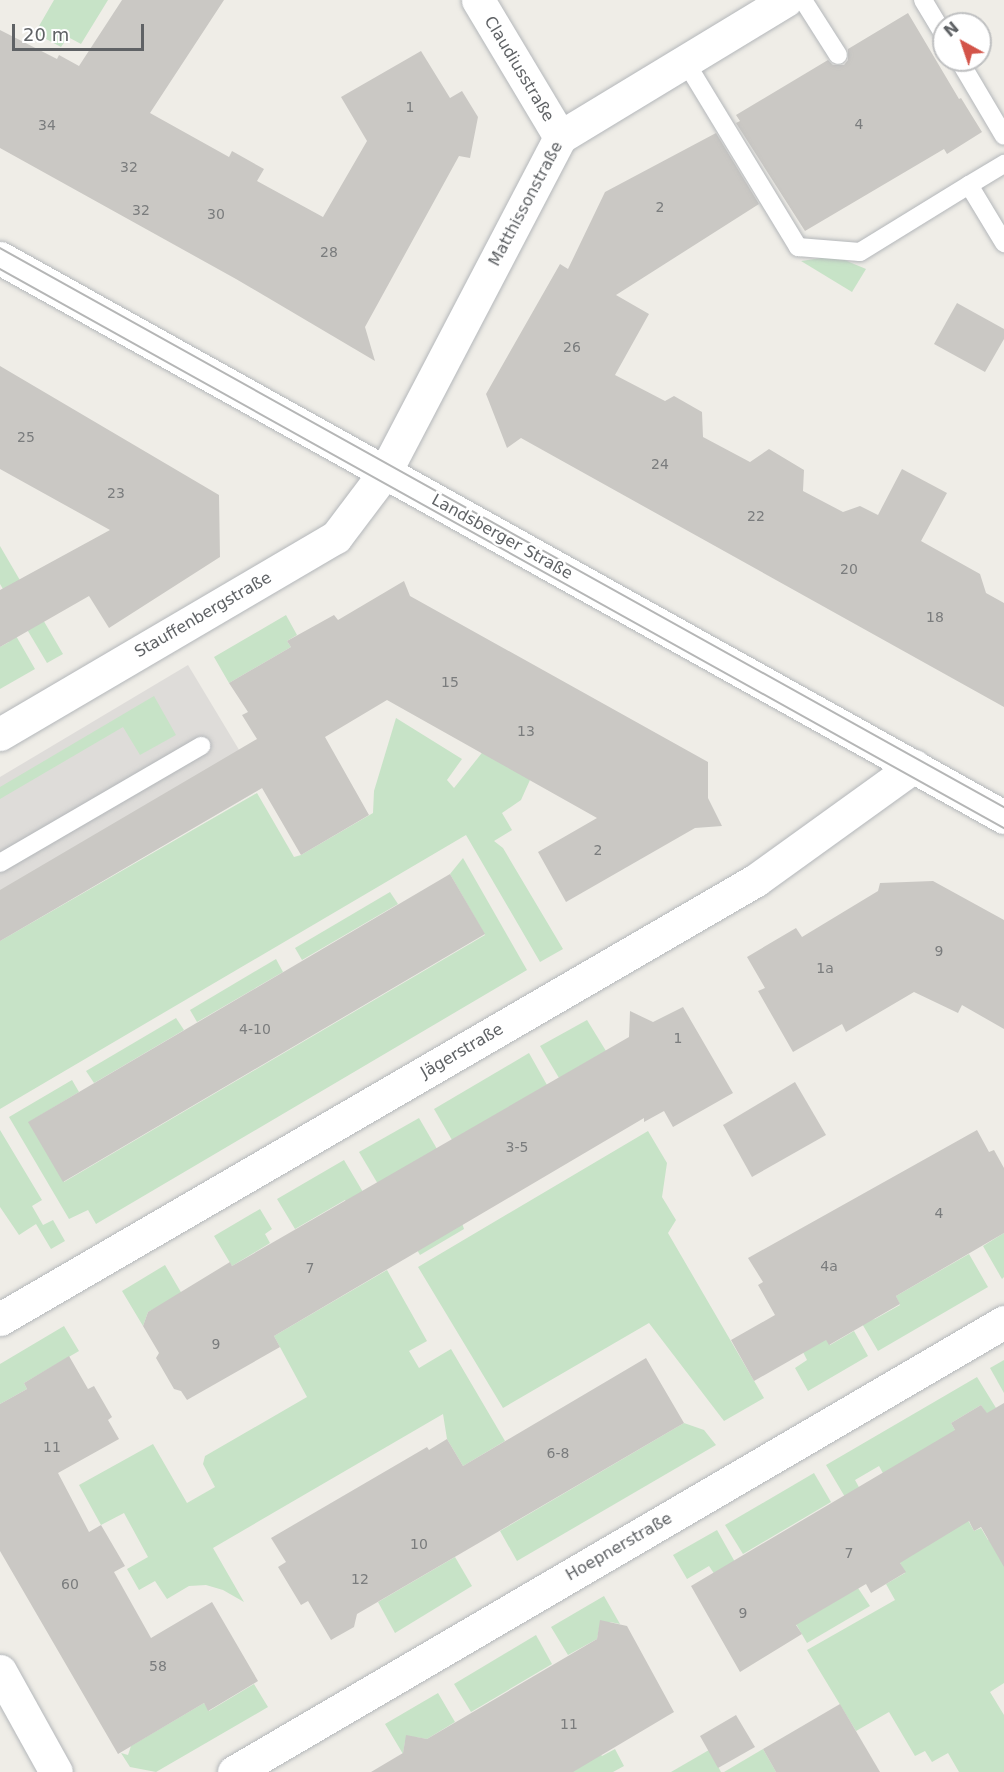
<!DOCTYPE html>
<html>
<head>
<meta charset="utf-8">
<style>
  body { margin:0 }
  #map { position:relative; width:1004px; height:1772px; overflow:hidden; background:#efede7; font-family:"DejaVu Sans",sans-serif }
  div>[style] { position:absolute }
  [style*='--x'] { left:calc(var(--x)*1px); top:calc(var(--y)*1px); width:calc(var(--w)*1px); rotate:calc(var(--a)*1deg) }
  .industrial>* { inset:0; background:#dedcd9 }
  .green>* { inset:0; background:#c7e3c7 }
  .building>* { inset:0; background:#cac8c4 }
  .roads { filter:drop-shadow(0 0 2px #b4b7ba) drop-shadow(0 0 2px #b4b7ba) }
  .lane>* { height:18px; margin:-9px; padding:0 9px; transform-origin:9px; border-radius:9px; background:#fff }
  .street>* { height:33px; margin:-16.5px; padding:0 16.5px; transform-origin:16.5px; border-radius:16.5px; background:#fff }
  .secondary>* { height:33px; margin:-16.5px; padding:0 16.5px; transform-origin:16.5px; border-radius:16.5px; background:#fff }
  .tram>* { height:1.5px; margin:-0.75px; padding:0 0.75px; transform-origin:0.75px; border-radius:0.75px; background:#b5b6b6 }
  span { translate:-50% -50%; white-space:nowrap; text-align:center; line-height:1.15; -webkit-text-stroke:5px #fff; paint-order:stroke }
  .number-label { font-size:14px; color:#7a7c7d }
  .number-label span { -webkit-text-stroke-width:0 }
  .street-label { font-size:16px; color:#5f6265 }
  .north { position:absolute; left:932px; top:12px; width:60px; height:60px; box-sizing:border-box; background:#fff; border:2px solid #bfc0c1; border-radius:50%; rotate:320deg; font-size:16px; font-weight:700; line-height:24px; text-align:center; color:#5f6265 }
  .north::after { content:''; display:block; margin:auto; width:21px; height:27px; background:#d35449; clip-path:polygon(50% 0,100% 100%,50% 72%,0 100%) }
  .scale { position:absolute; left:12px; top:24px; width:132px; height:27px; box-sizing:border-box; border:3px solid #5f6265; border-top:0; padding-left:8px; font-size:18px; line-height:21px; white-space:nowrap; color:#5f6265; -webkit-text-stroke:4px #fff; paint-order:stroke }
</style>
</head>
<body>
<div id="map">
  <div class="industrial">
    <div style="clip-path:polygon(188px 665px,262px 788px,0 941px,0 777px)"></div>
  </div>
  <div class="green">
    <div style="clip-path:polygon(54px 0,108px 0,81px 44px,68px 37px,61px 47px,35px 33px)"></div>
    <div style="clip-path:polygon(835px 256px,866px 269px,852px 292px,801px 261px)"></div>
    <div style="clip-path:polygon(0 546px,63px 654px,47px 663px,0 584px)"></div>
    <div style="clip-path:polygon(0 608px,35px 669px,0 689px,0 647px,9px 642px)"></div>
    <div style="clip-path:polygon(286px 615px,297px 635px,287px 641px,291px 647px,229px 683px,214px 657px)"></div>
    <div style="clip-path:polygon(154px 696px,176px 735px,140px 755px,123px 727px,0 799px,0 787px)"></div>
    <div style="clip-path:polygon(396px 718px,462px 759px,447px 780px,454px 788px,489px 744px,530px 780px,521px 800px,502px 813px,512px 830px,494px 841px,503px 848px,563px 949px,540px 962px,466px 835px,0 1109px,0 941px,257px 793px,294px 857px,301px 855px,373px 813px,374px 791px)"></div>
    <div style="clip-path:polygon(463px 858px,527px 970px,96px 1224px,88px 1210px,69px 1219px,9px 1117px,72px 1080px,79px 1092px,29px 1122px,64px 1182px,485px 935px,450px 874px)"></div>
    <div style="clip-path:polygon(390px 892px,398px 904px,302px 960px,295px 948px)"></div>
    <div style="clip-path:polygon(276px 959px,283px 972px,197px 1022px,190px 1010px)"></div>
    <div style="clip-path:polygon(176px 1018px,184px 1030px,94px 1083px,86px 1071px)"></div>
    <div style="clip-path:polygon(587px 1020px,606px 1051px,559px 1078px,540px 1046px)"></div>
    <div style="clip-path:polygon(529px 1053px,547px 1085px,452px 1140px,434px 1109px)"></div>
    <div style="clip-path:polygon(419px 1118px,437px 1149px,464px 1229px,420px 1255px,359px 1152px)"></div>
    <div style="clip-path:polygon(0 1130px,42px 1200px,32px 1206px,43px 1225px,53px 1220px,65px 1241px,51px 1249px,36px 1224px,19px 1235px,0 1207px)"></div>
    <div style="clip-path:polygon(648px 1131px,667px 1163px,662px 1197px,676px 1220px,668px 1233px,764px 1398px,724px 1421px,649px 1323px,503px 1408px,418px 1267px)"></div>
    <div style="clip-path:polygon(344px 1160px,395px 1246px,379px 1255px,345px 1200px,295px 1229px,277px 1199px)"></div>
    <div style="clip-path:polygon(260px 1209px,272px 1229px,265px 1234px,270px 1243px,232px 1266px,214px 1236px)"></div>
    <div style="clip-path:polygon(1004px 1233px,1004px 1277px,1002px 1279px,983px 1246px)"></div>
    <div style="clip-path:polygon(969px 1254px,988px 1287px,878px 1351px,861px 1322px,875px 1319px,900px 1305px,896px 1296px)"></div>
    <div style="clip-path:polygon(165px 1265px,182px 1294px,148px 1312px,143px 1326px,122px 1291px)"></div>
    <div style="clip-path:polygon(387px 1270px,427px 1341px,409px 1351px,419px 1368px,451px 1349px,505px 1441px,463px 1466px,447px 1439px,443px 1414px,213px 1548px,244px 1602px,223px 1590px,206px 1585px,189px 1586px,167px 1599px,155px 1581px,139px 1590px,127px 1569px,148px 1557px,124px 1513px,101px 1525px,79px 1485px,153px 1444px,187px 1503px,215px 1487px,203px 1464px,205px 1456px,307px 1397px,274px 1336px)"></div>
    <div style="clip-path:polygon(64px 1326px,79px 1351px,24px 1383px,27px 1389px,0 1404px,0 1364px)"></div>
    <div style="clip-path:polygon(854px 1331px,868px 1356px,808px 1391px,795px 1368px,807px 1360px,803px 1352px,825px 1338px,830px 1345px)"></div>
    <div style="clip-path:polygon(1004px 1360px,1004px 1393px,990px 1368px)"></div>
    <div style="clip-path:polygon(977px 1377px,996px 1408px,987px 1414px,981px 1405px,951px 1423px,955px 1430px,954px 1495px,974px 1531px,981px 1528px,988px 1540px,1004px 1530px,1004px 1683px,990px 1692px,1004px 1715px,1004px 1772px,959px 1772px,948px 1753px,932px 1762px,925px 1751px,915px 1756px,889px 1712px,856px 1731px,807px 1650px,895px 1600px,886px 1584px,905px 1573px,900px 1563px,884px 1475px,879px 1466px,855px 1480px,860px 1489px,845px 1497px,826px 1465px)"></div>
    <div style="clip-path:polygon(684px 1423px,704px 1430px,716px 1445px,517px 1561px,500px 1531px)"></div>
    <div style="clip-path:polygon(814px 1473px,831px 1502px,743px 1554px,725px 1525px)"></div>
    <div style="clip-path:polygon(717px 1530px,735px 1562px,715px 1575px,709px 1566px,687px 1579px,673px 1555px)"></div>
    <div style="clip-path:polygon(455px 1557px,472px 1586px,395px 1633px,378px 1602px)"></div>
    <div style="clip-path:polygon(858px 1588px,870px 1606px,807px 1643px,796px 1624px)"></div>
    <div style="clip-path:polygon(604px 1596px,620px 1624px,610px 1622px,599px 1629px,597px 1639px,568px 1655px,551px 1627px)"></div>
    <div style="clip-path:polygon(536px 1635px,552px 1664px,471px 1712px,454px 1684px)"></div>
    <div style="clip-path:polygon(254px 1684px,268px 1707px,156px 1772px,130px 1767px,121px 1753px,128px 1755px,131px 1746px,204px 1703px,209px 1711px)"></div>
    <div style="clip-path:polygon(438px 1693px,455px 1722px,427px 1739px,415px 1737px,405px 1742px,403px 1754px,385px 1724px)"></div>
    <div style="clip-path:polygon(615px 1749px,624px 1766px,613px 1772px,564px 1772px,598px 1751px,602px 1756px)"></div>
    <div style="clip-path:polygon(763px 1749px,776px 1772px,724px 1772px)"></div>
    <div style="clip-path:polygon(709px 1750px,721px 1772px,671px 1772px)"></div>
  </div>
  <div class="building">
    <div style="clip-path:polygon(122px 0,224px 0,150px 113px,229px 157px,232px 151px,264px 169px,257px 181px,323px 217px,367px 141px,341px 97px,421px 51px,450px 98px,462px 91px,478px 117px,470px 158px,459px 156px,365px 327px,375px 361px,236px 279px,0 148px,0 30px,57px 59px,59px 55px,79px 66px)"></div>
    <div style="clip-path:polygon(908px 13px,959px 99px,961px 98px,982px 132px,947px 154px,944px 149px,805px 231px,736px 123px,740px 121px,736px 115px,828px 60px,833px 65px,844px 65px,848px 60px,848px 49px)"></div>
    <div style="clip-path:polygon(716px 133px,759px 204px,616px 295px,649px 314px,615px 375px,665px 401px,674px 396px,702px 412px,703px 437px,750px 462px,769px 449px,804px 470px,803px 491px,843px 512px,860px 506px,878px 515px,902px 469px,947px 493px,921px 541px,980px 574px,986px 593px,1004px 603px,1004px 707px,521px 438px,507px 448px,486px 394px,560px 264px,568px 269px,605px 192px)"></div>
    <div style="clip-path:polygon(957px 303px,1004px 329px,1004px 339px,985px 372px,934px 344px)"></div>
    <div style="clip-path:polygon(0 366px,219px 495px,220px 557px,109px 628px,89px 596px,0 647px,0 590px,110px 530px,0 469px)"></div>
    <div style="clip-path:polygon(404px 581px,410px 596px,708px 762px,708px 798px,722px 826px,695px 828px,566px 902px,538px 852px,597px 818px,387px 700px,325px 737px,369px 815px,301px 855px,262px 788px,0 941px,0 890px,257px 739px,242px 715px,248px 712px,229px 683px,291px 647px,287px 641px,334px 615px,338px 620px)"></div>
    <div style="clip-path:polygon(450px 874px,485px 934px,63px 1182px,28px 1122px)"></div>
    <div style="clip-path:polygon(933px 881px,1004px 920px,1004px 1029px,962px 1005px,958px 1013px,914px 992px,846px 1032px,842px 1024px,793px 1052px,758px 991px,765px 988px,747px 957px,796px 928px,802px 937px,878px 891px,880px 883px)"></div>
    <div style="clip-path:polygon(683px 1007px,733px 1093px,673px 1127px,664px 1111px,644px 1122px,644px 1118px,274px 1336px,280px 1347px,187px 1400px,181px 1391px,174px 1389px,156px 1358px,159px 1353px,143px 1326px,148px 1312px,230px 1262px,232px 1266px,629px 1037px,630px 1011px,653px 1022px)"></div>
    <div style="clip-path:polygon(795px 1082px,826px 1135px,752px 1177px,723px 1125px)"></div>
    <div style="clip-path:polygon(977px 1130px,989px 1152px,994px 1150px,1004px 1168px,1004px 1233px,896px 1296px,900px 1304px,829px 1345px,826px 1340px,754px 1381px,731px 1340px,775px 1315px,758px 1285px,763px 1282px,748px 1258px)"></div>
    <div style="clip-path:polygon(69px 1356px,88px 1389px,94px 1386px,112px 1417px,108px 1420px,119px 1439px,58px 1473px,89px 1532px,101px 1525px,125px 1566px,114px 1572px,151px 1638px,212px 1602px,258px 1681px,208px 1711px,204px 1703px,118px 1754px,0 1551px,0 1404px,27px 1389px,24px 1383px)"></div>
    <div style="clip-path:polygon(646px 1358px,684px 1423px,357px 1614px,354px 1627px,331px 1640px,308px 1601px,301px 1605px,278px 1567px,286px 1562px,271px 1538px,427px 1447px,429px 1450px,447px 1439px,463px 1466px)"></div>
    <div style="clip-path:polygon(1004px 1403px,1004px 1567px,981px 1527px,974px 1531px,969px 1521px,900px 1563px,906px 1572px,871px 1593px,866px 1584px,796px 1625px,802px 1634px,740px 1672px,691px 1586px,955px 1430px,951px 1423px,981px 1405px,987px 1413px)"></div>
    <div style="clip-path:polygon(600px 1620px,627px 1626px,674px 1712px,573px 1772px,371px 1772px,403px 1753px,406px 1735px,427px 1739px,597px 1639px)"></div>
    <div style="clip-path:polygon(840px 1704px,880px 1772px,776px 1772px,763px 1749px)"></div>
    <div style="clip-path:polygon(736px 1715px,755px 1747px,718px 1768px,700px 1736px)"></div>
  </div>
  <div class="roads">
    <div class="lane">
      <div style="--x:803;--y:0;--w:65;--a:57.5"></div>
      <div style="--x:923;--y:0;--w:41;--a:59"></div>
      <div style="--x:959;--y:60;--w:88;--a:59.4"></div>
      <div style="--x:685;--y:61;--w:218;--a:58.7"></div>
      <div style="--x:798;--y:247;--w:62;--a:4.6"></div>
      <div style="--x:860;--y:252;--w:128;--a:-31.6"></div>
      <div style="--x:969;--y:185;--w:68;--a:58.9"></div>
      <div style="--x:969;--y:185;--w:41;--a:-31"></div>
      <div style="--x:0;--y:863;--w:233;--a:-30.2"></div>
    </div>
    <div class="street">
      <div style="--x:478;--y:0;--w:160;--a:59.1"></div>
      <div style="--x:0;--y:734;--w:389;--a:-30.4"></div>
      <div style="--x:336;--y:537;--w:81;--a:-53"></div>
      <div style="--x:385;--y:472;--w:378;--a:-62.4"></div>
      <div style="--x:560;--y:137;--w:264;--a:-31.2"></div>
      <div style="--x:0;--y:1319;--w:874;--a:-30.14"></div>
      <div style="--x:756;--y:880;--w:195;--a:-35.8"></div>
      <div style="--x:234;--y:1772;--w:892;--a:-30.3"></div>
    </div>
    <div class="secondary">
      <div style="--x:0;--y:258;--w:1149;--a:29.11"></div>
      <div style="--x:0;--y:1671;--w:115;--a:61"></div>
    </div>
  </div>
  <div class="tram">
    <div style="--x:0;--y:248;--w:1149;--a:29.11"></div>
    <div style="--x:0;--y:269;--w:1149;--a:29.11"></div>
  </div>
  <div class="number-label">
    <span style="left:410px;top:107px">1</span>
    <span style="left:859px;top:124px">4</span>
    <span style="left:47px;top:125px">34</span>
    <span style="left:129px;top:167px">32</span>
    <span style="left:660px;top:207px">2</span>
    <span style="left:141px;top:210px">32</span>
    <span style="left:216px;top:214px">30</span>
    <span style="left:329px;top:252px">28</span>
    <span style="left:572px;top:347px">26</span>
    <span style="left:26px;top:437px">25</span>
    <span style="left:660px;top:464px">24</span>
    <span style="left:116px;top:493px">23</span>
    <span style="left:756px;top:516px">22</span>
    <span style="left:849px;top:569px">20</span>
    <span style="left:935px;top:617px">18</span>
    <span style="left:450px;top:682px">15</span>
    <span style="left:526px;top:731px">13</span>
    <span style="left:598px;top:850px">2</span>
    <span style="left:939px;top:951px">9</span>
    <span style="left:825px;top:968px">1a</span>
    <span style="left:255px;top:1029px">4-10</span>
    <span style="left:678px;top:1038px">1</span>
    <span style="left:517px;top:1147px">3-5</span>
    <span style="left:939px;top:1213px">4</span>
    <span style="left:829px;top:1266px">4a</span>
    <span style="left:310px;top:1268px">7</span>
    <span style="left:216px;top:1344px">9</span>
    <span style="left:52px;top:1447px">11</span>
    <span style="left:558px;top:1453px">6-8</span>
    <span style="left:419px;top:1544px">10</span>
    <span style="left:849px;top:1553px">7</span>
    <span style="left:360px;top:1579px">12</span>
    <span style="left:70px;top:1584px">60</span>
    <span style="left:743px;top:1613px">9</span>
    <span style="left:158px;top:1666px">58</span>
    <span style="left:569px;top:1724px">11</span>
  </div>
  <div class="street-label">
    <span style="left:519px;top:69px;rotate:59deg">Claudiusstraße</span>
    <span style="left:526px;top:204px;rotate:-62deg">Matthissonstraße</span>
    <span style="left:502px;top:537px;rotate:29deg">Landsberger Straße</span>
    <span style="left:203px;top:615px;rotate:-30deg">Stauffenbergstraße</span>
    <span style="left:462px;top:1051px;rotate:-30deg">Jägerstraße</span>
    <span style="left:619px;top:1547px;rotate:-30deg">Hoepnerstraße</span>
  </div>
  <div class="north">N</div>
  <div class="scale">20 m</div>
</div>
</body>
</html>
